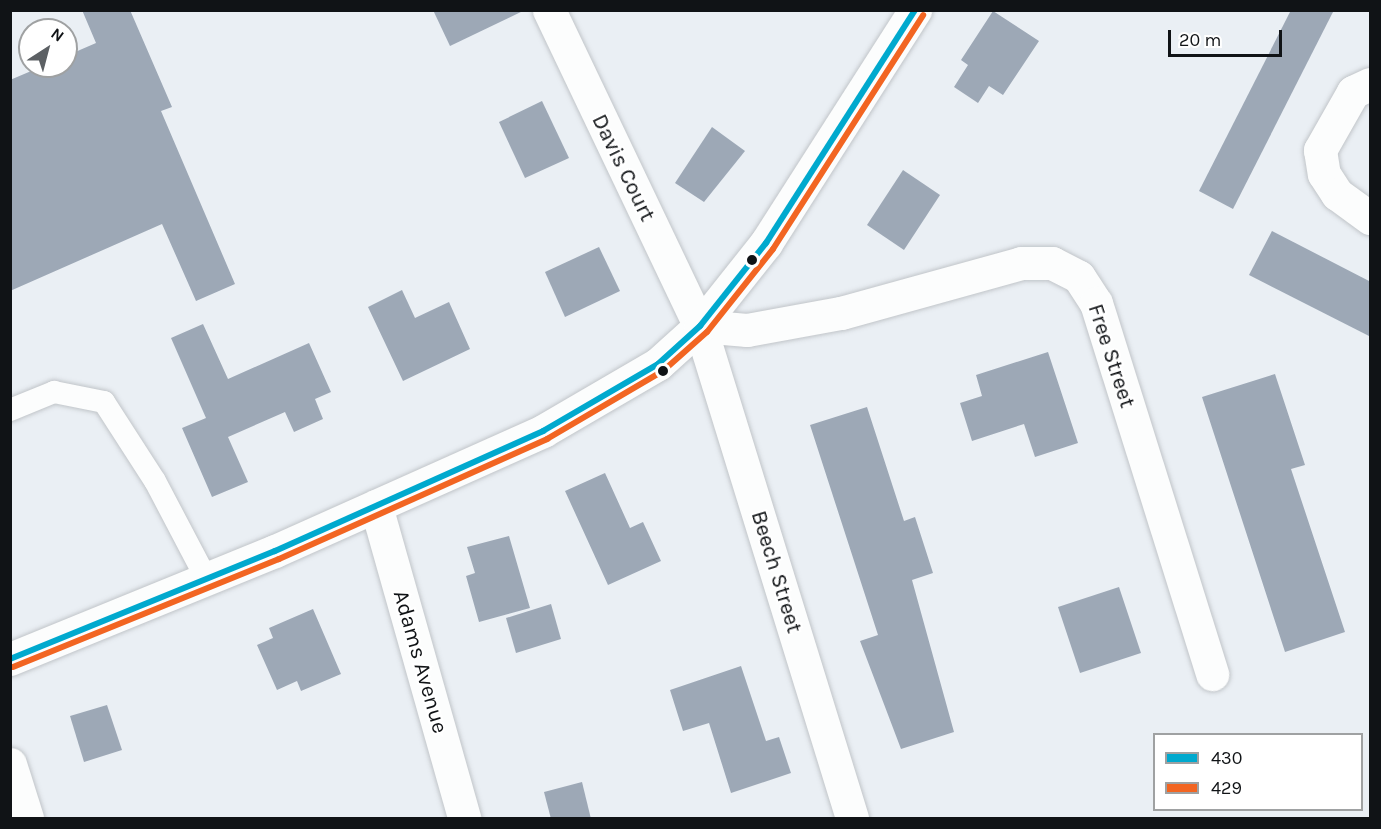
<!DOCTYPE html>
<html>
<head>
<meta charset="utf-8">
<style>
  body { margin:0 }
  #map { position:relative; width:1381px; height:829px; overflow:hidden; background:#eaeff4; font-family:Karla,sans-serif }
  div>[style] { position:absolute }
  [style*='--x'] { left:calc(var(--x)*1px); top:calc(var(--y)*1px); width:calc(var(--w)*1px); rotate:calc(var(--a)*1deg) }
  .building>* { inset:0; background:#9da8b6 }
  .roads { filter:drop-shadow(0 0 2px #c1c5c9) drop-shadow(0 0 2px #c1c5c9) }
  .lane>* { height:22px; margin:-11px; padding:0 11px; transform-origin:11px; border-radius:11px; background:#fcfdfd }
  .street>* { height:33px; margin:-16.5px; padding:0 16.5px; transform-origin:16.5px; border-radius:16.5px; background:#fcfdfd }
  .secondary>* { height:33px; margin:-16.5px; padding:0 16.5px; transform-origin:16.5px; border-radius:16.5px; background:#fcfdfd }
  .bus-1>* { height:6px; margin:-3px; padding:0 3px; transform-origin:3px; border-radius:3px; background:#00a9ce }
  .bus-2>* { height:6px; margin:-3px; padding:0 3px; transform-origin:3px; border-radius:3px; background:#f26522 }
  .dots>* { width:16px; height:16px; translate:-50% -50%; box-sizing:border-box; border:3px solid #fff; border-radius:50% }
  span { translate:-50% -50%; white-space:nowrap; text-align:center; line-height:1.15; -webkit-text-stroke:4.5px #fff; paint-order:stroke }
  .street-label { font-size:22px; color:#101316 }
  .frame { position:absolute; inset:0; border:12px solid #101316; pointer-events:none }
  .legend { position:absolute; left:1153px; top:733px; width:210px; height:78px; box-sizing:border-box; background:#fff; border:2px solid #9fa1a2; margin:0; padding:8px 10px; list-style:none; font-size:18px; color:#101316 }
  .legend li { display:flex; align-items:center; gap:12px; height:30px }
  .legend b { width:30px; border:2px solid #9fa1a2 }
  .north { position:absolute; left:18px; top:18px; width:60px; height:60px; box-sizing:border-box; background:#fff; border:2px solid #9fa1a2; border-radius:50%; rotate:36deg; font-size:16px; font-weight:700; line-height:24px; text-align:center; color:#101316 }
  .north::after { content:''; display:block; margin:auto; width:21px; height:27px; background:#5c6064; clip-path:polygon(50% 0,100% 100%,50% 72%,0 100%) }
  .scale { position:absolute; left:1168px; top:30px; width:114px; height:27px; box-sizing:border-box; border:3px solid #101316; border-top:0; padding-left:8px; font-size:18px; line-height:21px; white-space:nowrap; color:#101316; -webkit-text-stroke:4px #fff; paint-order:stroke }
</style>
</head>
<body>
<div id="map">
  <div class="building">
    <div style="clip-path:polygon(82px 10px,130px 10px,172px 107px,161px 111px,235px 284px,196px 301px,162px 224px,10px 291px,10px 80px,43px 66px,66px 66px,66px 56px,96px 43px)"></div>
    <div style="clip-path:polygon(433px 10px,525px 10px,450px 46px)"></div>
    <div style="clip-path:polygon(1291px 10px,1334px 10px,1233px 209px,1199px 191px)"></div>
    <div style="clip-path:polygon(993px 11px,1039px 41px,1003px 95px,989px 86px,978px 103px,954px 87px,968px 65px,961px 60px)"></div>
    <div style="clip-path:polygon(542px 101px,569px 158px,525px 178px,499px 122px)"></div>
    <div style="clip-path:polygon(712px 127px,745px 151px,704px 202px,675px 183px)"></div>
    <div style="clip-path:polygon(903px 170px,940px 195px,904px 250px,867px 225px)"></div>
    <div style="clip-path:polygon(1272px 231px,1371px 282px,1371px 337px,1249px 275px)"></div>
    <div style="clip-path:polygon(599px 247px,620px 291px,565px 317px,545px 272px)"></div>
    <div style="clip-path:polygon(402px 290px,415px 318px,449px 302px,470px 349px,403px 381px,368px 307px)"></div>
    <div style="clip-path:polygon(203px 324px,228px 379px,309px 343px,331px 392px,315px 399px,323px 419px,294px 432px,285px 412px,228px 437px,248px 482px,212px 497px,182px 428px,206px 418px,171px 338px)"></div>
    <div style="clip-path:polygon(1048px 352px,1078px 443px,1035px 457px,1024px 424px,972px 441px,960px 403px,982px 396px,976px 375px)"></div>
    <div style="clip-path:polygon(1275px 374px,1305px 465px,1291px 469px,1345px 632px,1285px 652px,1202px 397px)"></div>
    <div style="clip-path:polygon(867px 407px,904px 521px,915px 517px,933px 573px,912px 580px,954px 732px,901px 749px,860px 641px,878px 635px,810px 425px)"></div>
    <div style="clip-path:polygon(605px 473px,630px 528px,643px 522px,661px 561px,608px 585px,565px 491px)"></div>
    <div style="clip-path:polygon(509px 536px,530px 608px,479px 622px,466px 576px,475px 573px,467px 547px)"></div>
    <div style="clip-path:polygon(1119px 587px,1141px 653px,1080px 673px,1058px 607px)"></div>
    <div style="clip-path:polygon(551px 604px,561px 639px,516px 653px,506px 618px)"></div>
    <div style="clip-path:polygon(313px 609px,341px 674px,301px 691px,297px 681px,277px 690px,257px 645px,273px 638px,269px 628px)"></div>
    <div style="clip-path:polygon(741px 666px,766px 741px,779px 737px,791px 773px,731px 793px,709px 723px,683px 731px,670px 690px)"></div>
    <div style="clip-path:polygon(107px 705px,122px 750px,84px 762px,70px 716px)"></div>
    <div style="clip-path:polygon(582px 782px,591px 819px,551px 819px,544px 792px)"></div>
  </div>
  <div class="roads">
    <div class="lane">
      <div style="--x:10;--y:410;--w:48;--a:-22.2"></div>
      <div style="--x:54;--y:392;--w:51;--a:11.3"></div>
      <div style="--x:104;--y:402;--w:94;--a:57.2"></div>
      <div style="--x:155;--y:481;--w:112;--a:62.3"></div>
    </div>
    <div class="street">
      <div style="--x:549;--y:10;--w:350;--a:64.5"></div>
      <div style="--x:700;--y:326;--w:515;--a:72.83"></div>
      <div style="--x:1370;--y:84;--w:19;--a:155"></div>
      <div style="--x:1353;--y:92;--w:67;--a:119.6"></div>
      <div style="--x:1320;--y:150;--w:24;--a:81"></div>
      <div style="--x:1324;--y:174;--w:24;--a:57"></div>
      <div style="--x:1337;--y:194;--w:41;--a:36"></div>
      <div style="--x:700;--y:326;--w:47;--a:4.9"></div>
      <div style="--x:747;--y:330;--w:96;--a:-10.3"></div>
      <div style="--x:841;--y:313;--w:187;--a:-15.5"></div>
      <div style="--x:1021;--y:263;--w:31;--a:0"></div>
      <div style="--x:1052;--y:263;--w:30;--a:27"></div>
      <div style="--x:1079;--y:277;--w:31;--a:57"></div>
      <div style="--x:1096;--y:303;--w:389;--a:72.6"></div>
      <div style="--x:376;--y:506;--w:324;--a:74.2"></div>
      <div style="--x:10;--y:764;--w:57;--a:72.5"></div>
    </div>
    <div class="secondary">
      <div style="--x:10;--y:659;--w:286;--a:-22.2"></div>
      <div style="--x:275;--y:551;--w:294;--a:-24.1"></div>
      <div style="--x:543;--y:431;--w:133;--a:-30.2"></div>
      <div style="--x:658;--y:364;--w:57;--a:-42.1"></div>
      <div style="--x:700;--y:326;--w:106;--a:-51.5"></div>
      <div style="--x:766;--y:243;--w:277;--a:-57.4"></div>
    </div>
  </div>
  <div class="bus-1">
    <div style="--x:10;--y:659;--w:286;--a:-22.2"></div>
    <div style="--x:275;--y:551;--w:294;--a:-24.1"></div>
    <div style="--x:543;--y:431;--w:133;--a:-30.2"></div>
    <div style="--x:658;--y:364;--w:57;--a:-42.1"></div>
    <div style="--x:700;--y:326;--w:106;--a:-51.5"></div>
    <div style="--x:766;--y:243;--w:277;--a:-57.4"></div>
  </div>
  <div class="bus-2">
    <div style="--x:13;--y:667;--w:287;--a:-22.1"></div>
    <div style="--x:279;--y:559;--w:294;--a:-24.1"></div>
    <div style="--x:547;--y:439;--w:134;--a:-30.4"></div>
    <div style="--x:663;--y:371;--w:59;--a:-41.6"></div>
    <div style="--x:707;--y:332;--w:106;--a:-51.5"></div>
    <div style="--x:773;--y:249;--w:278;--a:-57.3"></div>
  </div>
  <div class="dots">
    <div style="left:752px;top:260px;background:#101316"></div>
    <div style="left:663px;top:371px;background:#101316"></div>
  </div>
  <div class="street-label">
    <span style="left:623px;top:168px;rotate:64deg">Davis Court</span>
    <span style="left:1111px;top:356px;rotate:72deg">Free Street</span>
    <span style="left:776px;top:572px;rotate:73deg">Beech Street</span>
    <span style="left:420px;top:662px;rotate:74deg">Adams Avenue</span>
  </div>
  <div class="frame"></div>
  <ul class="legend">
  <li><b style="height:8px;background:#00a9ce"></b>430</li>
  <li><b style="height:8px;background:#f26522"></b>429</li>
  </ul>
  <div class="north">N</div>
  <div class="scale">20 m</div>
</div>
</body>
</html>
